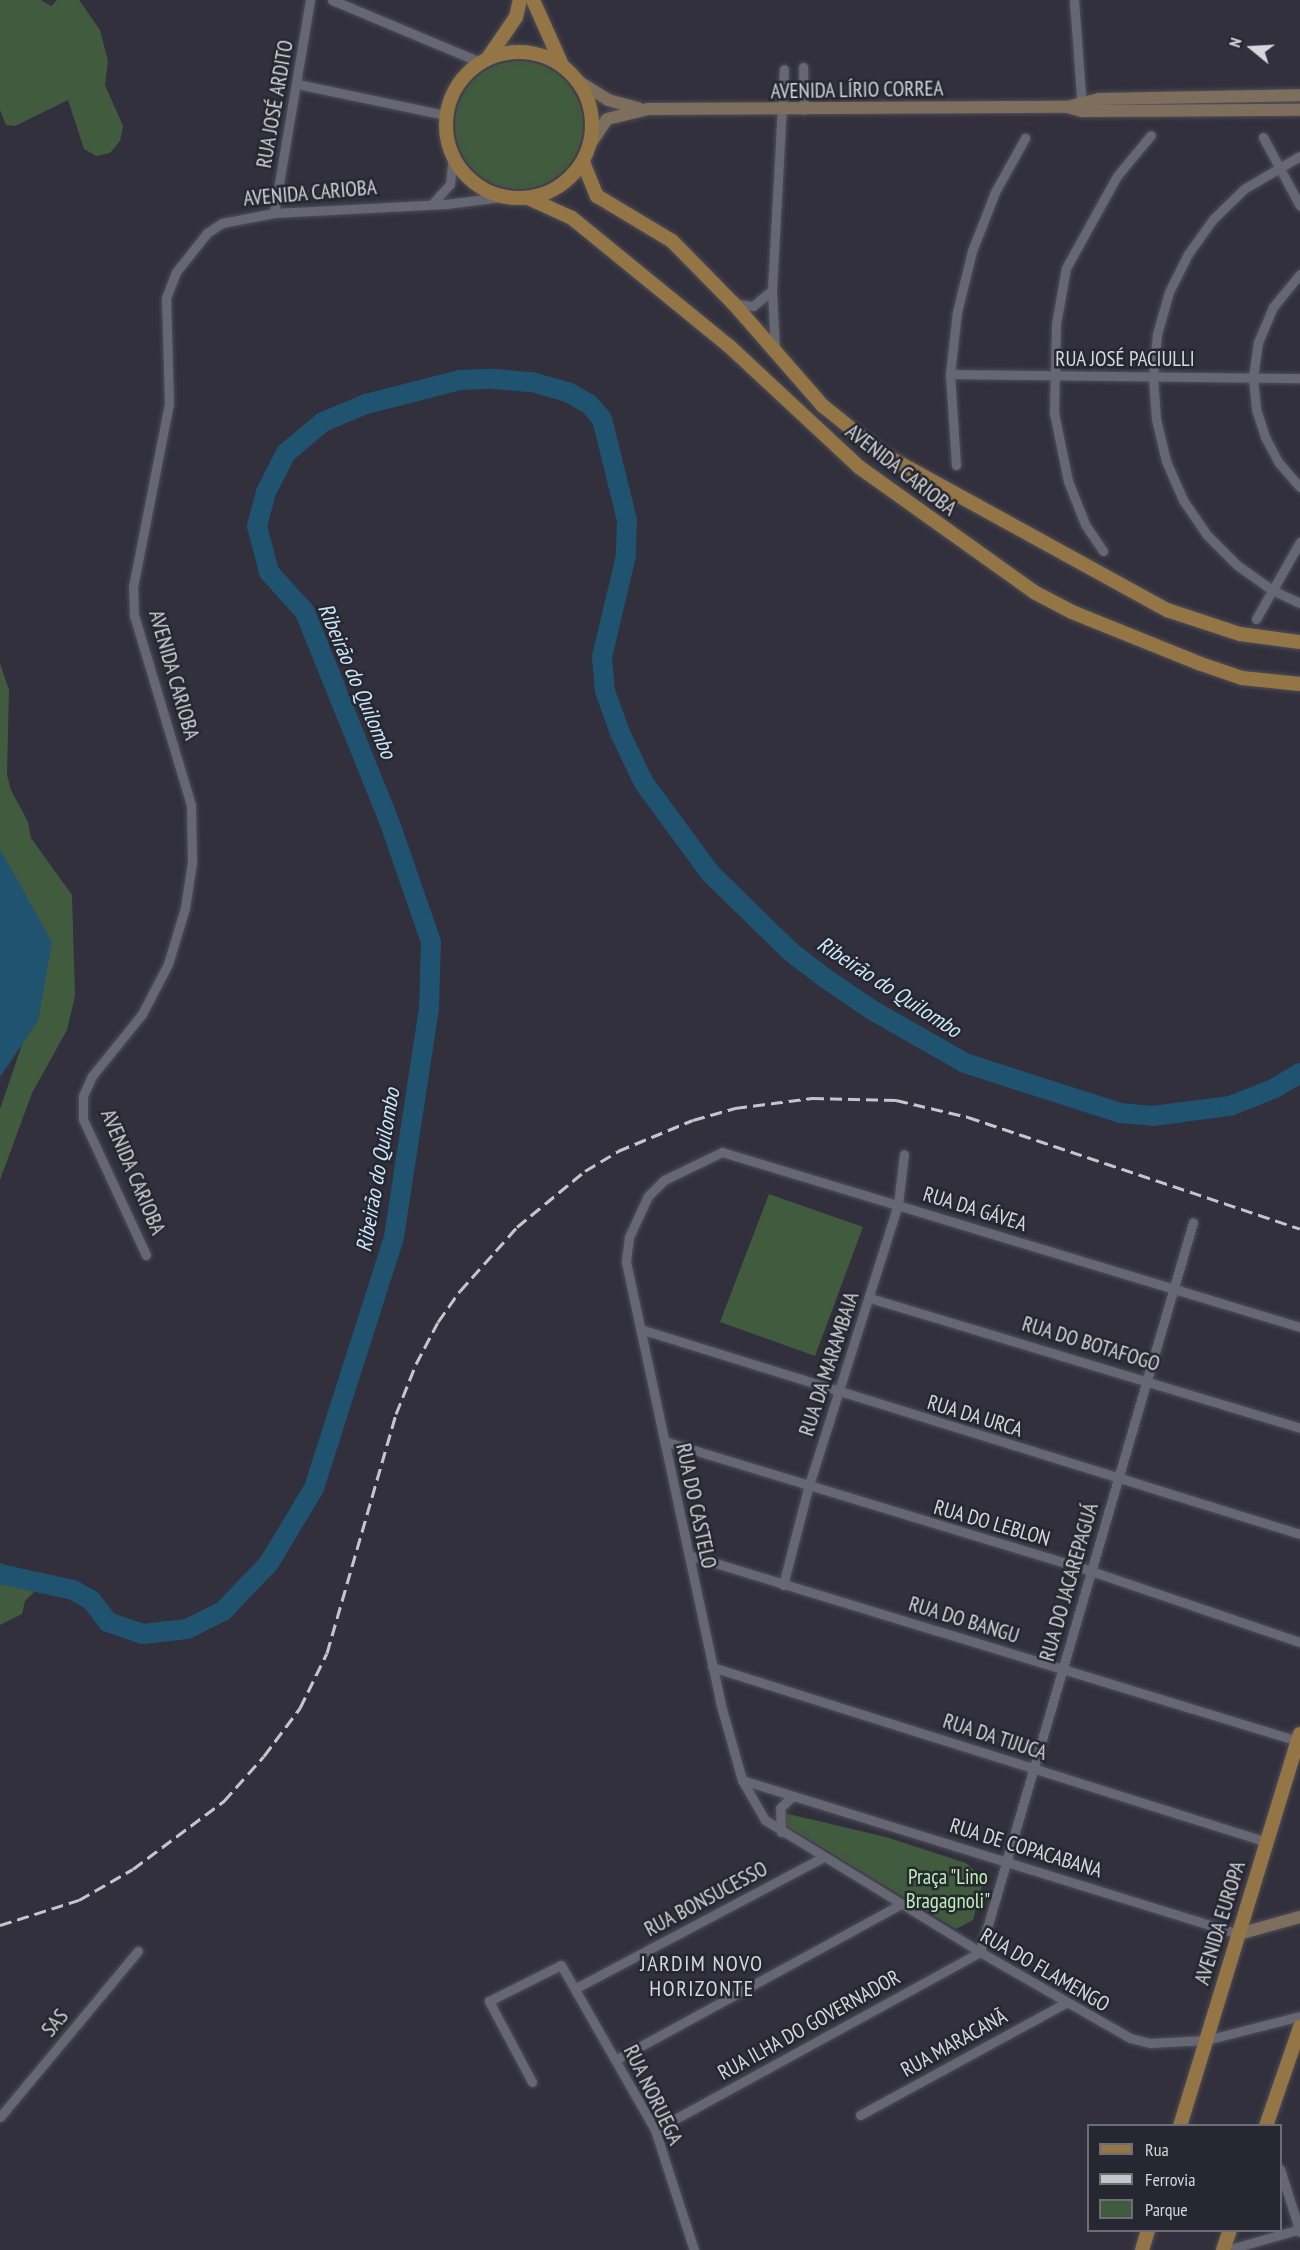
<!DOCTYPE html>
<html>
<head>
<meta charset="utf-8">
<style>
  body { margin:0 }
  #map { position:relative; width:1300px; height:2250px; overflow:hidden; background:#31303c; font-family:"PT Sans Narrow",sans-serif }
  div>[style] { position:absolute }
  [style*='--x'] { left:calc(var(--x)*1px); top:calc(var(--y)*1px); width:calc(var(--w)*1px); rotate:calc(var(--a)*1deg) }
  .green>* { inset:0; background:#415b3e }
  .round { border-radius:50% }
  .water>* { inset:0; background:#1f5370 }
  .river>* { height:20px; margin:-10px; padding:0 10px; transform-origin:10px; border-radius:10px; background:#1f5370 }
  .roads { filter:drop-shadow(0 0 2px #4e4d57) drop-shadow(0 0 2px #4e4d57) }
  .street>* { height:9px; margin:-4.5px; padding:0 4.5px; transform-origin:4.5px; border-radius:4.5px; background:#676774 }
  .secondary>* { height:12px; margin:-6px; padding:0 6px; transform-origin:6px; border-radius:6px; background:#7e6e5d }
  .primary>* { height:14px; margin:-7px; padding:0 7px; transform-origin:7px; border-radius:7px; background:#947646 }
  .primary>.ring { margin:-7px; padding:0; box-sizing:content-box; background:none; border:14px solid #947646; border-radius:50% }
  .rail>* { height:3px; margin-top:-1.5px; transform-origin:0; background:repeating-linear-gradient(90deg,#c5c5cc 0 12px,transparent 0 18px) }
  span { translate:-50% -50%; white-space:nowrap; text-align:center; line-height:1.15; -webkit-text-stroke:5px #272731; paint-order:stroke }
  .street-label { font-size:21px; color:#d6d6dd }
  .park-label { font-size:21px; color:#b9f2b2 }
  .water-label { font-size:22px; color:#cae7fb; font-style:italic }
  .neighbourhood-label { font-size:22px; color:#d6d6dd; letter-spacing:1.5px }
  .legend { position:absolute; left:1087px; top:2124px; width:195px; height:108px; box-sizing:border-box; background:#272731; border:2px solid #6d6d76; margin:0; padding:8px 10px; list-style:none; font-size:18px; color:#d6d6dd }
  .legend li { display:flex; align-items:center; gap:12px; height:30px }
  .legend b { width:30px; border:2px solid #6d6d76 }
  .north { position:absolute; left:1222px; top:18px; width:60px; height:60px; -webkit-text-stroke:4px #272731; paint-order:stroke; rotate:288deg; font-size:16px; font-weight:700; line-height:24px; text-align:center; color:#d6d6dd }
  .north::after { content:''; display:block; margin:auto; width:21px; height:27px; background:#d6d6dd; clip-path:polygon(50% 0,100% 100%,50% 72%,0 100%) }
</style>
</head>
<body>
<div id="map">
  <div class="green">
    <div style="clip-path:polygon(0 0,41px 0,51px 6px,57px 0,79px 0,100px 30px,108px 61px,105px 85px,123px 126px,120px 141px,110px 153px,96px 156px,84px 149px,68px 100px,15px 126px,6px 125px,0 110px)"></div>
    <div class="round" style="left:455px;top:61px;width:128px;height:128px"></div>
    <div style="clip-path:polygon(0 663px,9px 690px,7px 775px,11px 790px,28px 822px,31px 838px,72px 895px,75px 996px,67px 1030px,32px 1093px,0 1180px,0 1109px,38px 998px,0 856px)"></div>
    <div style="clip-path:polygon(769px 1194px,863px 1227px,815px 1356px,720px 1322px)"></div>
    <div style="clip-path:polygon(0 1563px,34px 1579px,39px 1587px,25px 1601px,22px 1614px,0 1625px)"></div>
    <div style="clip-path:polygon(784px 1813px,886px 1837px,966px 1863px,977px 1873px,982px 1885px,973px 1920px,956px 1929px,780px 1822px)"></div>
  </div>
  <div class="water">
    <div style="clip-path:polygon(0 849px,52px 942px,38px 1021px,0 1077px)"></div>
  </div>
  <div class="river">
    <div style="--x:0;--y:1574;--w:75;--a:12.4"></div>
    <div style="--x:73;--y:1590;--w:21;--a:29"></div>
    <div style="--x:91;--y:1600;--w:28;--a:52"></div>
    <div style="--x:108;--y:1622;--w:37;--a:19"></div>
    <div style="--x:143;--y:1634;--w:44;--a:-6.5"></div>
    <div style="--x:187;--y:1629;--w:40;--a:-26.6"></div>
    <div style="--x:223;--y:1611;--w:66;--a:-46.2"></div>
    <div style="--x:269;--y:1563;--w:87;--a:-59"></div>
    <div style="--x:314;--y:1488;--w:263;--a:-72.3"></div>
    <div style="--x:394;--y:1237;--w:231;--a:-81.3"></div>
    <div style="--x:429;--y:1009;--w:67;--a:-88.3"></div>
    <div style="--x:431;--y:942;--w:128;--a:-109.1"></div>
    <div style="--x:389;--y:821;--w:225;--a:-111.9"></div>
    <div style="--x:305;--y:612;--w:54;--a:-132"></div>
    <div style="--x:269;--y:572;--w:48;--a:-104.6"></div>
    <div style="--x:257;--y:526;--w:35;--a:-75"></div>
    <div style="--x:266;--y:492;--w:44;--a:-62.9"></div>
    <div style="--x:286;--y:453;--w:48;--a:-40"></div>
    <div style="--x:323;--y:422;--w:47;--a:-22.7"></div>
    <div style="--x:366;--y:404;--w:97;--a:-14.3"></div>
    <div style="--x:460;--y:380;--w:34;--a:-2"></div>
    <div style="--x:494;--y:379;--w:38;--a:5"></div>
    <div style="--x:532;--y:382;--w:37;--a:16"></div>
    <div style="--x:568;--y:392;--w:24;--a:30"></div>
    <div style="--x:589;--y:404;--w:20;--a:49"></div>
    <div style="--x:602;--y:419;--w:104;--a:76.1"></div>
    <div style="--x:627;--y:520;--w:36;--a:92"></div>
    <div style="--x:626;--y:556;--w:104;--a:103.4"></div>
    <div style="--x:602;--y:657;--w:34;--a:85"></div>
    <div style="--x:605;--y:691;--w:45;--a:70.3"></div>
    <div style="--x:620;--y:733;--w:55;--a:64.4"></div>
    <div style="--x:644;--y:783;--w:112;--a:53.7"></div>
    <div style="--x:710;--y:873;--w:113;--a:44.3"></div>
    <div style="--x:791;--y:952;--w:43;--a:37.4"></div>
    <div style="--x:825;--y:978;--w:57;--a:34.2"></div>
    <div style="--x:872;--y:1010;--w:107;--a:29.7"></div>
    <div style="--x:965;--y:1063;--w:163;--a:17.9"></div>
    <div style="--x:1120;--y:1113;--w:33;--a:5"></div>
    <div style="--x:1153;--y:1116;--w:78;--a:-7.4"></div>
    <div style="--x:1230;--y:1106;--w:48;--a:-21.8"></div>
    <div style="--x:1275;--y:1088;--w:29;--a:-31"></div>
  </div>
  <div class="roads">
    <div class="street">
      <div style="--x:332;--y:0;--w:160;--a:22.7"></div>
      <div style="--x:1074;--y:0;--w:108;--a:85.8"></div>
      <div style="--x:803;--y:67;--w:43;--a:88.7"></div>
      <div style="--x:297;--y:84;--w:152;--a:11.8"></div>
      <div style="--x:1263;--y:137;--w:78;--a:61.8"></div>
      <div style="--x:1300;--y:156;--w:65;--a:149.5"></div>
      <div style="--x:1244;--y:189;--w:43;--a:135.9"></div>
      <div style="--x:1213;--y:219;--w:43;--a:125.5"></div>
      <div style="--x:1188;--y:254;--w:42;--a:116.6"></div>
      <div style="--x:1169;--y:292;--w:44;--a:105.9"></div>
      <div style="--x:1157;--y:334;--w:43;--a:95.3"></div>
      <div style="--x:1153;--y:377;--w:42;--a:85.9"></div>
      <div style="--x:1156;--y:419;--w:43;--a:76.6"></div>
      <div style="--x:1166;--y:461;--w:43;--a:66.4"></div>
      <div style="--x:1183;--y:500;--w:42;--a:55.6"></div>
      <div style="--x:1207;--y:535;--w:42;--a:45"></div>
      <div style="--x:1237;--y:565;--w:43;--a:35.5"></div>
      <div style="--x:1272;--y:590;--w:31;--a:25"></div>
      <div style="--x:432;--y:204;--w:27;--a:-48"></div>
      <div style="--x:450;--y:184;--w:27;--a:-84"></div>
      <div style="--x:274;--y:213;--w:216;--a:-80.4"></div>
      <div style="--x:1300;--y:274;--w:43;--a:129.3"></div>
      <div style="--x:1273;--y:307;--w:38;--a:113"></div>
      <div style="--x:1258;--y:342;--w:37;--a:98"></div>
      <div style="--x:1253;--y:379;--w:30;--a:84"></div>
      <div style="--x:1256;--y:409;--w:29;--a:72"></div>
      <div style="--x:1265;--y:437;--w:30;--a:62"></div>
      <div style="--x:1279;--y:463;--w:32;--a:49"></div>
      <div style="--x:733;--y:303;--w:20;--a:9"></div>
      <div style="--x:753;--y:306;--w:25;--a:-40"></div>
      <div style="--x:775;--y:350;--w:60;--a:-92.9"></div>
      <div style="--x:772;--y:290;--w:221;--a:-86.9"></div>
      <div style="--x:950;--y:374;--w:350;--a:0.7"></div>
      <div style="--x:956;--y:465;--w:91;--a:-93.8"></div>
      <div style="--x:950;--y:374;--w:62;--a:-83.6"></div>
      <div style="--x:957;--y:312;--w:63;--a:-76.2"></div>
      <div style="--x:972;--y:251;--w:63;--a:-68.7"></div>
      <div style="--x:995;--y:192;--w:62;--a:-60.9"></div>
      <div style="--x:1103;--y:551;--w:32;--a:-124"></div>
      <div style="--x:1085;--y:524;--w:46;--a:-111.6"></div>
      <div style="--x:1068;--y:481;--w:69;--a:-101.6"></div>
      <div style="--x:1054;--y:413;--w:89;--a:-88.7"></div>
      <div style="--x:1056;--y:324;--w:57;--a:-79.9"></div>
      <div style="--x:1066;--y:268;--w:105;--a:-61"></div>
      <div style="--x:1117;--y:176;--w:53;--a:-50.3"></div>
      <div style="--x:1256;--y:619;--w:89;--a:-60.3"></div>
      <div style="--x:146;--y:1255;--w:150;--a:-114.9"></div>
      <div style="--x:83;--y:1119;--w:23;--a:-90"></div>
      <div style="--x:83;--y:1096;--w:22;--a:-66"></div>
      <div style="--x:92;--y:1076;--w:80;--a:-51.1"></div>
      <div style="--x:142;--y:1014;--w:56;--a:-62.5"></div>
      <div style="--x:168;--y:964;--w:59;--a:-73.1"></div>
      <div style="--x:185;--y:908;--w:47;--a:-81.3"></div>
      <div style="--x:192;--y:862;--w:57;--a:-91"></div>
      <div style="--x:191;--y:805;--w:198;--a:-106.7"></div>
      <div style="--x:134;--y:615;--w:28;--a:-92"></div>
      <div style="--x:133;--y:587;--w:187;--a:-78.9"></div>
      <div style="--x:169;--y:404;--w:106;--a:-91.6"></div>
      <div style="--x:166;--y:298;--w:28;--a:-69"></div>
      <div style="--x:176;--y:272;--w:50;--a:-51.5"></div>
      <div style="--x:207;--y:233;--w:18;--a:-34"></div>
      <div style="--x:222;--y:223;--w:53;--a:-10.9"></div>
      <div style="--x:274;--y:213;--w:172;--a:-3"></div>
      <div style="--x:446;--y:204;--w:56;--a:-7.1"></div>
      <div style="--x:870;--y:1298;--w:449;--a:16.8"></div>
      <div style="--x:1300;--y:1327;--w:604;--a:-163.16"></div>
      <div style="--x:722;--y:1152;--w:64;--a:154.2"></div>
      <div style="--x:664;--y:1180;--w:23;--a:135"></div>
      <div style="--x:648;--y:1196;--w:45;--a:114.9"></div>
      <div style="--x:629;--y:1237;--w:25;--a:97"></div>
      <div style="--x:626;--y:1262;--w:450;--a:77.9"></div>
      <div style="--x:720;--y:1702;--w:81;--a:74.2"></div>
      <div style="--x:742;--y:1780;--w:46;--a:60.1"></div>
      <div style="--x:765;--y:1820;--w:252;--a:31.5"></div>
      <div style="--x:980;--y:1952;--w:173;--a:29.8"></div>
      <div style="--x:1130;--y:2038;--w:21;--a:14"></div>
      <div style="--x:1150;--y:2043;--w:56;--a:-3.1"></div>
      <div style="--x:1206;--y:2040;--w:97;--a:-14.3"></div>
      <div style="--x:640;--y:1329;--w:691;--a:17.26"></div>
      <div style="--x:664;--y:1441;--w:446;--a:16.9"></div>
      <div style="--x:1091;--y:1571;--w:221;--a:18.8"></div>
      <div style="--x:689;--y:1555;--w:637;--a:16.98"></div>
      <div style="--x:783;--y:1585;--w:100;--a:-75.5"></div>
      <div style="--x:808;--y:1488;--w:298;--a:-72.4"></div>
      <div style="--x:898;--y:1204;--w:50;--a:-83.2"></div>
      <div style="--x:712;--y:1667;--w:582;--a:17.5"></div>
      <div style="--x:742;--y:1780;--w:520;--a:17.22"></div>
      <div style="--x:781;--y:1832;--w:24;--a:-92"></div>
      <div style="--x:780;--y:1808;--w:18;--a:-43"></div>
      <div style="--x:576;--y:1988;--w:278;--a:-27.9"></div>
      <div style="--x:617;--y:2059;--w:324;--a:-28.6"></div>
      <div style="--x:532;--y:2082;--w:92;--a:-118"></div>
      <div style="--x:489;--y:2001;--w:80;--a:-26.6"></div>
      <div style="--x:561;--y:1965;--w:190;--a:60.3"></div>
      <div style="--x:655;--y:2130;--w:126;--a:72"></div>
      <div style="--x:860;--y:2115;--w:234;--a:-28.6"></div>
      <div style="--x:0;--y:2117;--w:216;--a:-50.3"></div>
      <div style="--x:655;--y:2130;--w:371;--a:-28.7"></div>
      <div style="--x:980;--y:1952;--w:760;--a:-73.73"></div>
      <div style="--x:1280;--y:2169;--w:66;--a:72.4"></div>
      <div style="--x:1227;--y:2250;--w:76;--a:-16"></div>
    </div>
    <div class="secondary">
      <div style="--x:578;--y:81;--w:36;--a:32"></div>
      <div style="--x:608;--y:100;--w:31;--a:15"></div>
      <div style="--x:1067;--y:107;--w:33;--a:-14"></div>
      <div style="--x:1099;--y:99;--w:201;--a:-1.1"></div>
      <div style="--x:589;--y:146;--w:32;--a:-56"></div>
      <div style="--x:607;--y:119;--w:42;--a:-13.7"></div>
      <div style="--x:648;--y:109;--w:419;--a:-0.3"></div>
      <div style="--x:1067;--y:107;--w:16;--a:15"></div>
      <div style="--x:1082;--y:111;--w:218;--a:-0.3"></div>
      <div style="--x:1239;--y:1934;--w:63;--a:-15.6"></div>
    </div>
    <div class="primary">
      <div style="--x:533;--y:0;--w:71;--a:66"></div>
      <div class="ring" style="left:446px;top:52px;width:132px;height:132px"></div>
      <div style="--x:488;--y:58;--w:50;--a:-55.7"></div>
      <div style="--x:516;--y:17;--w:17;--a:-77"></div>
      <div style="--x:583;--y:162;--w:37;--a:68"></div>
      <div style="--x:597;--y:196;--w:87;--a:31"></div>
      <div style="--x:672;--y:241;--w:87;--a:45.5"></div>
      <div style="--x:733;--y:303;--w:137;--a:48.9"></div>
      <div style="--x:823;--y:406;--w:77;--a:38.7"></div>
      <div style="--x:883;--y:454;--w:324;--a:28.8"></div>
      <div style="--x:1167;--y:610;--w:77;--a:18.2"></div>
      <div style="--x:1240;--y:634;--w:61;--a:7.6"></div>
      <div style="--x:528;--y:198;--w:48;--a:24.4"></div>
      <div style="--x:572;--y:218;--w:204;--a:39.2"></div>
      <div style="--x:730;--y:347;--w:176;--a:42.9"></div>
      <div style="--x:859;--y:467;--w:215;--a:35.5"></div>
      <div style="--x:1034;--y:592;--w:43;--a:27.8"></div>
      <div style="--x:1072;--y:612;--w:139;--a:22"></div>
      <div style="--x:1201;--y:664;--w:43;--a:18.9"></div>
      <div style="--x:1242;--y:678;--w:58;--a:5.9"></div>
      <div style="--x:1180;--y:2126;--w:410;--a:-73"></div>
      <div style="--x:1266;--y:2126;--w:105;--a:-71"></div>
      <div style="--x:1142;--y:2250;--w:21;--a:-73"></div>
      <div style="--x:1223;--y:2250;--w:21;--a:-71"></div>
    </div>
  </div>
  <div class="rail">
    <div style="--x:0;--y:1925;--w:83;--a:-17.6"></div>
    <div style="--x:79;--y:1900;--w:62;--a:-29.9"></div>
    <div style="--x:133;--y:1869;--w:114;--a:-36.8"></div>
    <div style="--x:224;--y:1801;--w:60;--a:-48.4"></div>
    <div style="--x:264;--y:1756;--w:60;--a:-53.1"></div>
    <div style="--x:300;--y:1708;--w:61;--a:-63.9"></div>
    <div style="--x:327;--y:1653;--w:249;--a:-73.9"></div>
    <div style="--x:396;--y:1414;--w:54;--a:-68.2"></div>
    <div style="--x:416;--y:1364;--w:47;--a:-62.4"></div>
    <div style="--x:438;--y:1322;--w:38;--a:-55"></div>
    <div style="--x:460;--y:1291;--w:86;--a:-48.3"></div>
    <div style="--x:517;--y:1227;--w:88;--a:-39.5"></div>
    <div style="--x:585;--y:1171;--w:39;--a:-31"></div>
    <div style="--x:618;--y:1151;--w:81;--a:-22.5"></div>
    <div style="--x:693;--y:1120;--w:44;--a:-15.9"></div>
    <div style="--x:735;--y:1108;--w:78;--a:-7.4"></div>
    <div style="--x:812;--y:1098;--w:84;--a:1.4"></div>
    <div style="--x:896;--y:1100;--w:74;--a:13.3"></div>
    <div style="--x:968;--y:1117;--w:350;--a:18.6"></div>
  </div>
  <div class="street-label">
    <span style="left:857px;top:90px;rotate:-1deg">AVENIDA LÍRIO CORREA</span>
    <span style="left:275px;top:104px;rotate:-80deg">RUA JOSÉ ARDITO</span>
    <span style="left:310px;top:193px;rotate:-5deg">AVENIDA CARIOBA</span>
    <span style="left:1125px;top:359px">RUA JOSÉ PACIULLI</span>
    <span style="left:901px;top:470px;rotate:38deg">AVENIDA CARIOBA</span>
    <span style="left:174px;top:675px;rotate:74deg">AVENIDA CARIOBA</span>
    <span style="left:133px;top:1172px;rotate:67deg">AVENIDA CARIOBA</span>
    <span style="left:975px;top:1209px;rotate:17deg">RUA DA GÁVEA</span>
    <span style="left:1091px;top:1344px;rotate:17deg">RUA DO BOTAFOGO</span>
    <span style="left:829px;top:1364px;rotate:-72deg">RUA DA MARAMBAIA</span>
    <span style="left:975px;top:1416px;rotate:17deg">RUA DA URCA</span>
    <span style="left:696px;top:1506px;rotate:78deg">RUA DO CASTELO</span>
    <span style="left:992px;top:1523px;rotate:16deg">RUA DO LEBLON</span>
    <span style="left:1069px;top:1582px;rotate:-74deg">RUA DO JACAREPAGUÁ</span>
    <span style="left:964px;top:1620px;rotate:17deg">RUA DO BANGU</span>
    <span style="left:995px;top:1737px;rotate:18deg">RUA DA TIJUCA</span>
    <span style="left:1026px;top:1848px;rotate:17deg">RUA DE COPACABANA</span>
    <span style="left:706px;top:1899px;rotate:-28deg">RUA BONSUCESSO</span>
    <span style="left:1220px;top:1923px;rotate:-73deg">AVENIDA EUROPA</span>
    <span style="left:1045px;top:1970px;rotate:30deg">RUA DO FLAMENGO</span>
    <span style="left:55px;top:2023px;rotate:-50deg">SAS</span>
    <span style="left:809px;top:2025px;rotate:-29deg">RUA ILHA DO GOVERNADOR</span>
    <span style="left:954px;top:2043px;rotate:-29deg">RUA MARACANÃ</span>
    <span style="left:653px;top:2095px;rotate:64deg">RUA NORUEGA</span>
  </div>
  <div class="park-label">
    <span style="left:948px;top:1889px">Praça "Lino<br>Bragagnoli"</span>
  </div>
  <div class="water-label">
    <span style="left:357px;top:681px;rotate:67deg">Ribeirão do Quilombo</span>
    <span style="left:889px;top:987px;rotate:33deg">Ribeirão do Quilombo</span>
    <span style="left:378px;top:1170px;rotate:-80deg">Ribeirão do Quilombo</span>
  </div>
  <div class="neighbourhood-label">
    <span style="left:702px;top:1976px">JARDIM NOVO<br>HORIZONTE</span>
  </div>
  <ul class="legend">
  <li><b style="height:8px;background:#947646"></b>Rua</li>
  <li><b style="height:8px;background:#c5c5cc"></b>Ferrovia</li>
  <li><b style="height:16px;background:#415b3e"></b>Parque</li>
  </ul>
  <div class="north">N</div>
</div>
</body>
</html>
